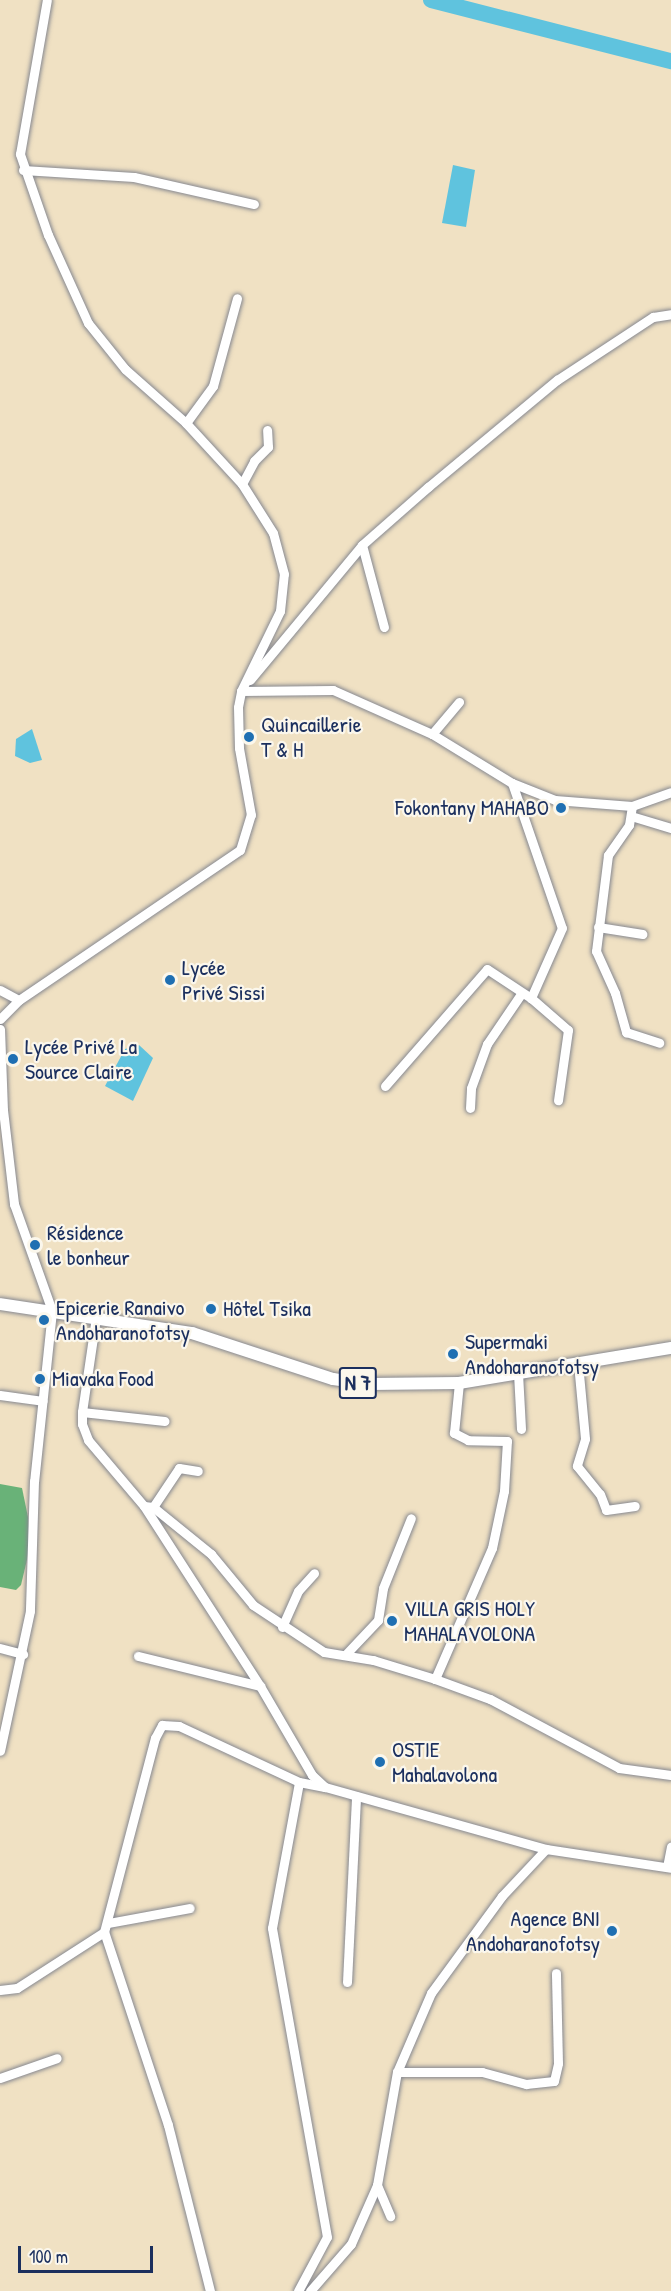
<!DOCTYPE html>
<html>
<head>
<meta charset="utf-8">
<style>
  body { margin:0 }
  #map { position:relative; width:671px; height:2291px; overflow:hidden; background:#f0e1c3; font-family:"Patrick Hand",sans-serif }
  div>[style] { position:absolute }
  [style*='--x'] { left:calc(var(--x)*1px); top:calc(var(--y)*1px); width:calc(var(--w)*1px); rotate:calc(var(--a)*1deg) }
  .forest>* { inset:0; background:#69b278 }
  .water>* { inset:0; background:#5fc3de }
  .river>* { height:16px; margin:-8px; padding:0 8px; transform-origin:8px; border-radius:8px; background:#5fc3de }
  .roads { filter:drop-shadow(0 0 2px #868890) drop-shadow(0 0 2px #868890) }
  .minor>* { height:9px; margin:-4.5px; padding:0 4.5px; transform-origin:4.5px; border-radius:4.5px; background:#fff }
  .major>* { height:12px; margin:-6px; padding:0 6px; transform-origin:6px; border-radius:6px; background:#fff }
  .dots>* { width:16px; height:16px; translate:-50% -50%; box-sizing:border-box; border:3px solid #fbf7ec; border-radius:50% }
  span { translate:-50% -50%; white-space:nowrap; text-align:center; line-height:1.15; -webkit-text-stroke:4.5px #fbf7ec; paint-order:stroke }
  .shield-label span { padding:2px 4px; background:#fbf7ec; border:2px solid; border-radius:4px; -webkit-text-stroke-width:0 }
  .shield-label { font-size:21px; color:#1b2f5e; font-weight:700 }
  .poi-label { font-size:22px; color:#1b2f5e }
  .left { translate:0 -50%; text-align:left }
  .right { translate:-100% -50%; text-align:right }
  .scale { position:absolute; left:18px; top:2246px; width:135px; height:27px; box-sizing:border-box; border:3px solid #1b2f5e; border-top:0; padding-left:8px; font-size:18px; line-height:21px; white-space:nowrap; color:#1b2f5e; -webkit-text-stroke:4px #fbf7ec; paint-order:stroke }
</style>
</head>
<body>
<div id="map">
  <div class="forest">
    <div style="clip-path:polygon(0 1484px,22px 1488px,28px 1517px,31px 1543px,21px 1585px,16px 1590px,0 1587px)"></div>
  </div>
  <div class="water">
    <div style="clip-path:polygon(453px 165px,475px 170px,466px 227px,442px 223px)"></div>
    <div style="clip-path:polygon(32px 729px,42px 760px,30px 763px,15px 756px,16px 739px)"></div>
    <div style="clip-path:polygon(139px 1045px,153px 1058px,133px 1101px,105px 1086px,125px 1049px)"></div>
  </div>
  <div class="river">
    <div style="--x:431;--y:0;--w:248;--a:14.3"></div>
  </div>
  <div class="roads">
    <div class="minor">
      <div style="--x:23;--y:170;--w:111;--a:3.6"></div>
      <div style="--x:134;--y:177;--w:123;--a:12.7"></div>
      <div style="--x:186;--y:423;--w:46;--a:-53.9"></div>
      <div style="--x:213;--y:386;--w:91;--a:-74.7"></div>
      <div style="--x:242;--y:484;--w:26;--a:-62"></div>
      <div style="--x:254;--y:461;--w:20;--a:-45"></div>
      <div style="--x:268;--y:447;--w:17;--a:-93"></div>
      <div style="--x:362;--y:545;--w:85;--a:75"></div>
      <div style="--x:250;--y:680;--w:175;--a:-50.3"></div>
      <div style="--x:362;--y:545;--w:88;--a:-41.3"></div>
      <div style="--x:428;--y:487;--w:168;--a:-39.7"></div>
      <div style="--x:557;--y:380;--w:115;--a:-33.3"></div>
      <div style="--x:653;--y:317;--w:18;--a:-9"></div>
      <div style="--x:241;--y:691;--w:92;--a:-0.6"></div>
      <div style="--x:333;--y:690;--w:108;--a:24"></div>
      <div style="--x:432;--y:734;--w:94;--a:31.5"></div>
      <div style="--x:512;--y:783;--w:46;--a:21.6"></div>
      <div style="--x:555;--y:800;--w:77;--a:4.5"></div>
      <div style="--x:632;--y:806;--w:41;--a:-19.7"></div>
      <div style="--x:432;--y:734;--w:42;--a:-49.8"></div>
      <div style="--x:512;--y:783;--w:153;--a:71"></div>
      <div style="--x:562;--y:928;--w:77;--a:113.9"></div>
      <div style="--x:531;--y:998;--w:49;--a:40.9"></div>
      <div style="--x:568;--y:1030;--w:71;--a:98.1"></div>
      <div style="--x:632;--y:806;--w:19;--a:99"></div>
      <div style="--x:629;--y:825;--w:37;--a:125"></div>
      <div style="--x:608;--y:855;--w:97;--a:97.1"></div>
      <div style="--x:596;--y:951;--w:46;--a:65.7"></div>
      <div style="--x:615;--y:993;--w:41;--a:74.2"></div>
      <div style="--x:626;--y:1032;--w:35;--a:18"></div>
      <div style="--x:631;--y:816;--w:42;--a:16.7"></div>
      <div style="--x:598;--y:927;--w:45;--a:9"></div>
      <div style="--x:0;--y:990;--w:21;--a:28"></div>
      <div style="--x:0;--y:1019;--w:27;--a:-45"></div>
      <div style="--x:19;--y:1000;--w:267;--a:-34.2"></div>
      <div style="--x:240;--y:850;--w:37;--a:-73"></div>
      <div style="--x:251;--y:815;--w:68;--a:-100.2"></div>
      <div style="--x:239;--y:748;--w:41;--a:-91.4"></div>
      <div style="--x:238;--y:707;--w:16;--a:-79"></div>
      <div style="--x:241;--y:691;--w:89;--a:-64"></div>
      <div style="--x:280;--y:611;--w:37;--a:-84"></div>
      <div style="--x:284;--y:574;--w:42;--a:-105"></div>
      <div style="--x:273;--y:533;--w:58;--a:-122.3"></div>
      <div style="--x:242;--y:484;--w:83;--a:-132.6"></div>
      <div style="--x:186;--y:423;--w:81;--a:-138.5"></div>
      <div style="--x:125;--y:369;--w:59;--a:-128.8"></div>
      <div style="--x:88;--y:323;--w:97;--a:-114.4"></div>
      <div style="--x:48;--y:235;--w:86;--a:-109.1"></div>
      <div style="--x:20;--y:154;--w:156;--a:-80.1"></div>
      <div style="--x:0;--y:1029;--w:81;--a:87.9"></div>
      <div style="--x:3;--y:1110;--w:95;--a:83.3"></div>
      <div style="--x:14;--y:1204;--w:114;--a:70.4"></div>
      <div style="--x:52;--y:1311;--w:171;--a:96"></div>
      <div style="--x:34;--y:1481;--w:130;--a:91.8"></div>
      <div style="--x:30;--y:1611;--w:143;--a:102.1"></div>
      <div style="--x:385;--y:1086;--w:155;--a:-48.9"></div>
      <div style="--x:487;--y:969;--w:53;--a:33.4"></div>
      <div style="--x:470;--y:1108;--w:20;--a:-87"></div>
      <div style="--x:471;--y:1088;--w:47;--a:-70"></div>
      <div style="--x:487;--y:1044;--w:60;--a:-55.8"></div>
      <div style="--x:96;--y:1317;--w:96;--a:98.4"></div>
      <div style="--x:82;--y:1412;--w:12;--a:90"></div>
      <div style="--x:82;--y:1424;--w:17;--a:69"></div>
      <div style="--x:88;--y:1440;--w:87;--a:49.7"></div>
      <div style="--x:144;--y:1506;--w:214;--a:57.2"></div>
      <div style="--x:260;--y:1686;--w:103;--a:59.7"></div>
      <div style="--x:312;--y:1775;--w:18;--a:43"></div>
      <div style="--x:325;--y:1787;--w:230;--a:15.7"></div>
      <div style="--x:546;--y:1849;--w:126;--a:8.6"></div>
      <div style="--x:578;--y:1363;--w:76;--a:84.7"></div>
      <div style="--x:585;--y:1439;--w:28;--a:107"></div>
      <div style="--x:577;--y:1466;--w:36;--a:51"></div>
      <div style="--x:600;--y:1494;--w:17;--a:69"></div>
      <div style="--x:606;--y:1510;--w:29;--a:-8"></div>
      <div style="--x:518;--y:1373;--w:56;--a:86.9"></div>
      <div style="--x:0;--y:1395;--w:43;--a:7.9"></div>
      <div style="--x:82;--y:1412;--w:83;--a:6.2"></div>
      <div style="--x:144;--y:1506;--w:9;--a:6"></div>
      <div style="--x:153;--y:1507;--w:75;--a:39"></div>
      <div style="--x:211;--y:1554;--w:66;--a:50.5"></div>
      <div style="--x:253;--y:1605;--w:85;--a:33.5"></div>
      <div style="--x:324;--y:1652;--w:50;--a:9.3"></div>
      <div style="--x:373;--y:1660;--w:65;--a:17"></div>
      <div style="--x:435;--y:1679;--w:59;--a:20"></div>
      <div style="--x:490;--y:1699;--w:146;--a:28.1"></div>
      <div style="--x:619;--y:1768;--w:52;--a:7.7"></div>
      <div style="--x:153;--y:1507;--w:47;--a:-56.3"></div>
      <div style="--x:179;--y:1468;--w:19;--a:9"></div>
      <div style="--x:282;--y:1627;--w:39;--a:-66"></div>
      <div style="--x:298;--y:1591;--w:24;--a:-48"></div>
      <div style="--x:0;--y:1648;--w:24;--a:15"></div>
      <div style="--x:346;--y:1654;--w:47;--a:-46.7"></div>
      <div style="--x:378;--y:1620;--w:32;--a:-81"></div>
      <div style="--x:383;--y:1588;--w:75;--a:-68.2"></div>
      <div style="--x:138;--y:1656;--w:126;--a:13.8"></div>
      <div style="--x:435;--y:1679;--w:143;--a:-66.5"></div>
      <div style="--x:492;--y:1548;--w:58;--a:-78.1"></div>
      <div style="--x:504;--y:1491;--w:50;--a:-86.6"></div>
      <div style="--x:507;--y:1441;--w:39;--a:-179"></div>
      <div style="--x:468;--y:1440;--w:16;--a:-153"></div>
      <div style="--x:454;--y:1433;--w:50;--a:-84.3"></div>
      <div style="--x:667;--y:1867;--w:21;--a:-79"></div>
      <div style="--x:108;--y:1923;--w:83;--a:-10.4"></div>
      <div style="--x:347;--y:1982;--w:186;--a:-87.2"></div>
      <div style="--x:0;--y:1990;--w:17;--a:-7"></div>
      <div style="--x:17;--y:1988;--w:103;--a:-32.8"></div>
      <div style="--x:397;--y:2072;--w:85;--a:0"></div>
      <div style="--x:482;--y:2072;--w:46;--a:15.3"></div>
      <div style="--x:526;--y:2084;--w:28;--a:-6"></div>
      <div style="--x:554;--y:2081;--w:18;--a:-77"></div>
      <div style="--x:558;--y:2063;--w:90;--a:-91.3"></div>
      <div style="--x:0;--y:2078;--w:60;--a:-19.3"></div>
      <div style="--x:377;--y:2185;--w:34;--a:67"></div>
      <div style="--x:210;--y:2291;--w:171;--a:-104.2"></div>
      <div style="--x:168;--y:2125;--w:203;--a:-108.3"></div>
      <div style="--x:104;--y:1932;--w:201;--a:-75.3"></div>
      <div style="--x:155;--y:1738;--w:15;--a:-62"></div>
      <div style="--x:162;--y:1725;--w:17;--a:3"></div>
      <div style="--x:179;--y:1726;--w:132;--a:25"></div>
      <div style="--x:299;--y:1782;--w:26;--a:11"></div>
      <div style="--x:298;--y:2291;--w:61;--a:-61.8"></div>
      <div style="--x:327;--y:2237;--w:314;--a:-100.1"></div>
      <div style="--x:272;--y:1928;--w:148;--a:-79.5"></div>
      <div style="--x:310;--y:2291;--w:62;--a:-48.9"></div>
      <div style="--x:351;--y:2244;--w:64;--a:-66.2"></div>
      <div style="--x:377;--y:2185;--w:115;--a:-80"></div>
      <div style="--x:397;--y:2072;--w:86;--a:-66.7"></div>
      <div style="--x:431;--y:1993;--w:120;--a:-53.8"></div>
      <div style="--x:502;--y:1896;--w:64;--a:-46.9"></div>
    </div>
    <div class="major">
      <div style="--x:0;--y:1304;--w:194;--a:8.6"></div>
      <div style="--x:192;--y:1333;--w:148;--a:18.1"></div>
      <div style="--x:333;--y:1379;--w:37;--a:8"></div>
      <div style="--x:370;--y:1384;--w:89;--a:-0.6"></div>
      <div style="--x:459;--y:1383;--w:215;--a:-9.4"></div>
    </div>
  </div>
  <div class="dots">
    <div style="left:249px;top:737px;background:#1f6fb2"></div>
    <div style="left:561px;top:808px;background:#1f6fb2"></div>
    <div style="left:170px;top:980px;background:#1f6fb2"></div>
    <div style="left:13px;top:1059px;background:#1f6fb2"></div>
    <div style="left:35px;top:1245px;background:#1f6fb2"></div>
    <div style="left:211px;top:1309px;background:#1f6fb2"></div>
    <div style="left:44px;top:1320px;background:#1f6fb2"></div>
    <div style="left:453px;top:1354px;background:#1f6fb2"></div>
    <div style="left:40px;top:1379px;background:#1f6fb2"></div>
    <div style="left:392px;top:1621px;background:#1f6fb2"></div>
    <div style="left:380px;top:1762px;background:#1f6fb2"></div>
    <div style="left:612px;top:1931px;background:#1f6fb2"></div>
  </div>
  <div class="shield-label">
    <span style="left:358px;top:1383px">N 7</span>
  </div>
  <div class="poi-label">
    <span class="left" style="left:261px;top:737px">Quincaillerie<br>T &amp; H</span>
    <span class="right" style="left:549px;top:808px">Fokontany MAHABO</span>
    <span class="left" style="left:182px;top:980px">Lycée<br>Privé Sissi</span>
    <span class="left" style="left:25px;top:1059px">Lycée Privé La<br>Source Claire</span>
    <span class="left" style="left:47px;top:1245px">Résidence<br>le bonheur</span>
    <span class="left" style="left:56px;top:1320px">Epicerie Ranaivo<br>Andoharanofotsy</span>
    <span class="left" style="left:223px;top:1309px">Hôtel Tsika</span>
    <span class="left" style="left:465px;top:1354px">Supermaki<br>Andoharanofotsy</span>
    <span class="left" style="left:52px;top:1379px">Miavaka Food</span>
    <span class="left" style="left:404px;top:1621px">VILLA GRIS HOLY<br>MAHALAVOLONA</span>
    <span class="left" style="left:392px;top:1762px">OSTIE<br>Mahalavolona</span>
    <span class="right" style="left:600px;top:1931px">Agence BNI<br>Andoharanofotsy</span>
  </div>
  <div class="scale">100 m</div>
</div>
</body>
</html>
